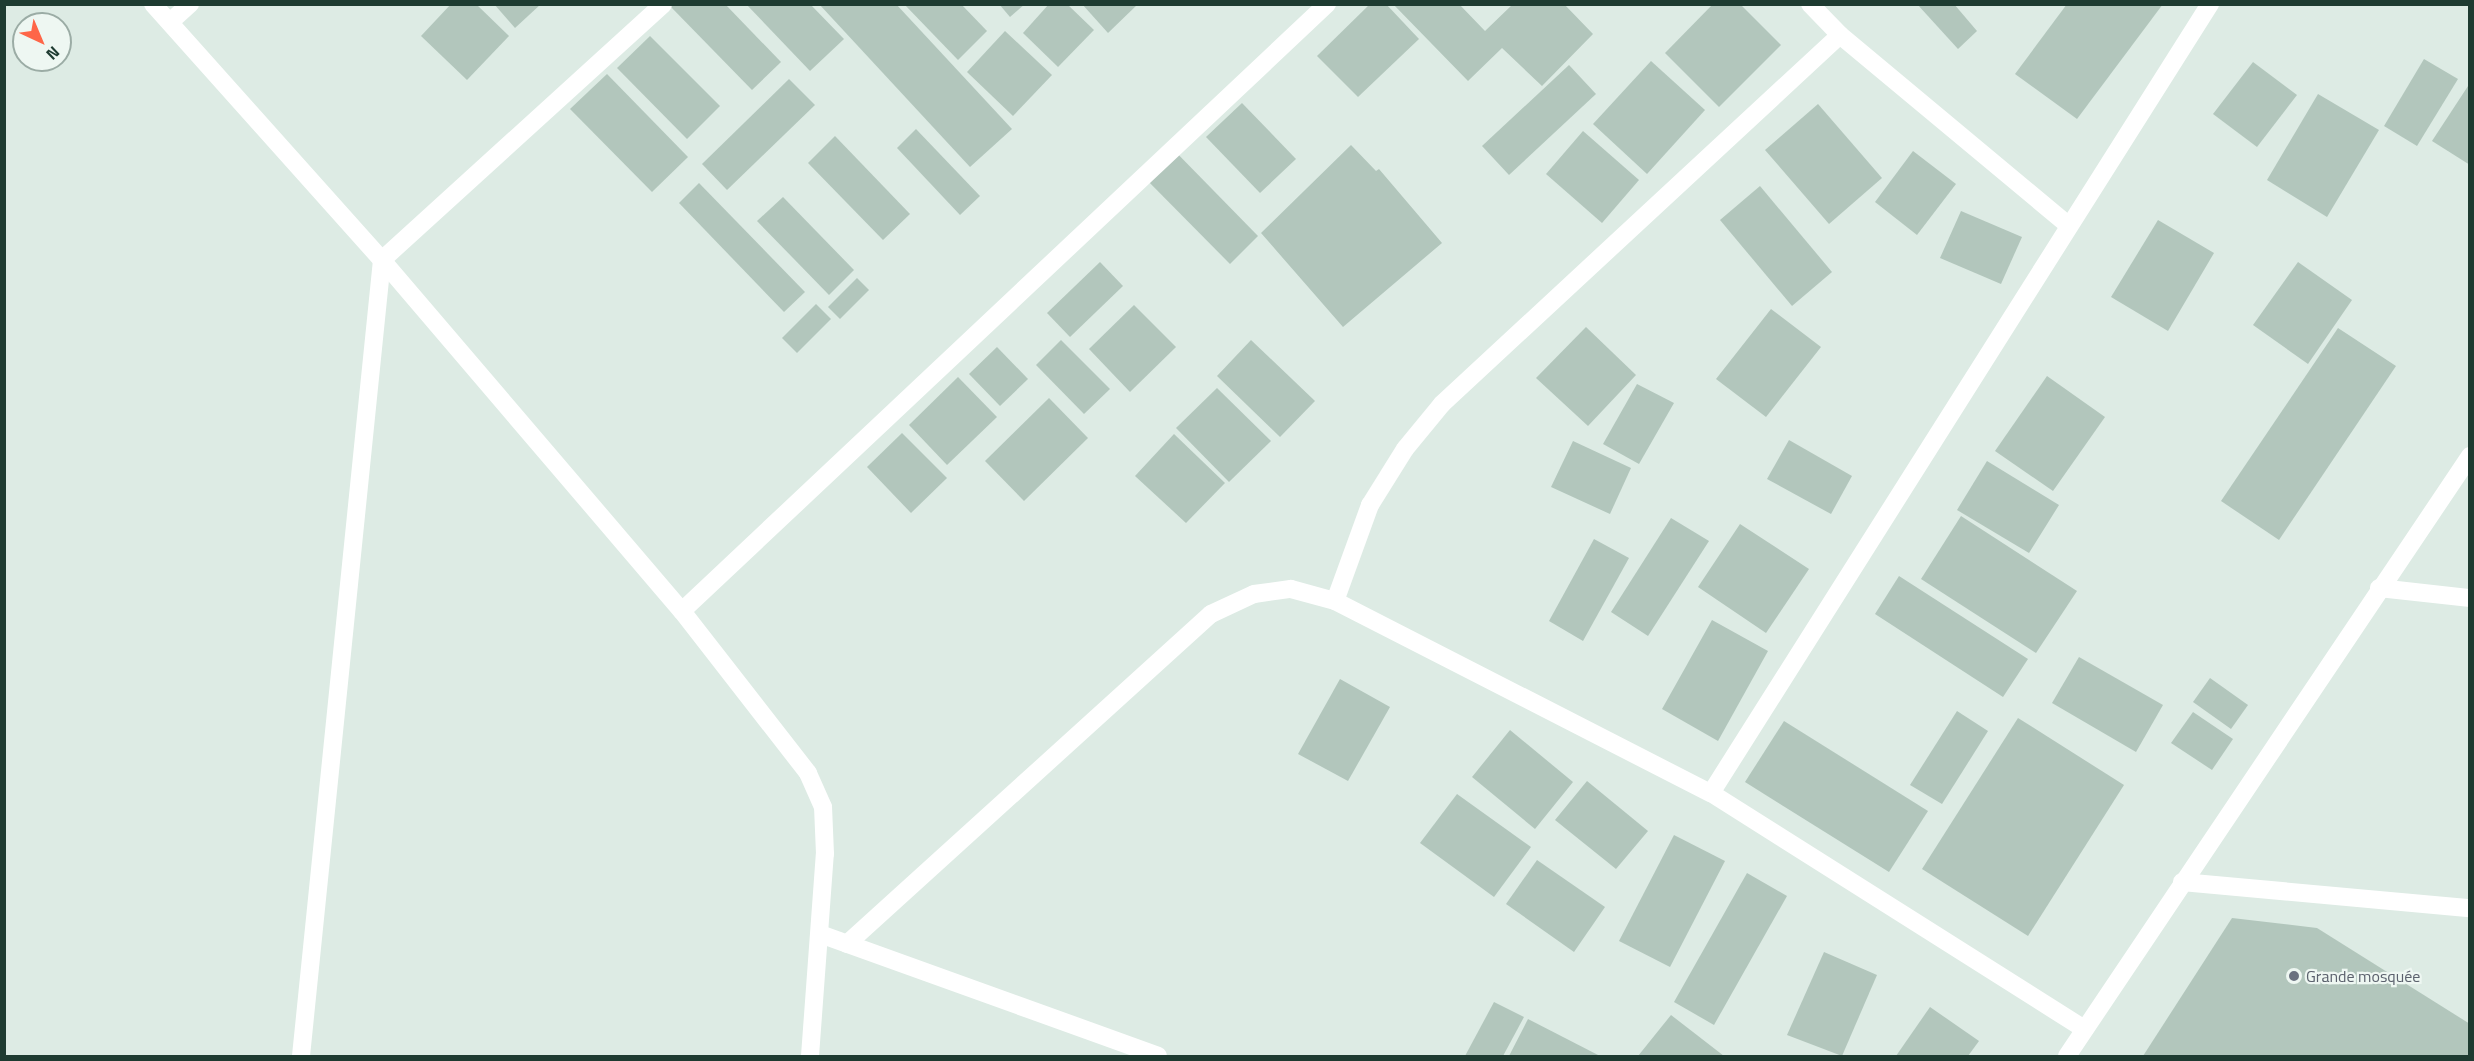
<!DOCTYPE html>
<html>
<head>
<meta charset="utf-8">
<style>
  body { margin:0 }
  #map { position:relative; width:2474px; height:1061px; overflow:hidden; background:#ddebe4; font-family:"Titillium Web",sans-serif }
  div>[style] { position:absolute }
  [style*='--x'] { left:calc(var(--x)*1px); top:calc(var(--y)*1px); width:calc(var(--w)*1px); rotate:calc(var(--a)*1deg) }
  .building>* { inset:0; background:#b2c6bc }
  .minor>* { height:18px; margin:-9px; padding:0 9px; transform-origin:9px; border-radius:9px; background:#fff }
  .tertiary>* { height:18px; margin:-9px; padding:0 9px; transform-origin:9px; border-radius:9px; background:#fff }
  .dots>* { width:16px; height:16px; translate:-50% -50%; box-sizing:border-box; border:3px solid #eef7f2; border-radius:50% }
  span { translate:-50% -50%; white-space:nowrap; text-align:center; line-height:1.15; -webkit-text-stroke:4.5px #eef7f2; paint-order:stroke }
  .worship-label { font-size:16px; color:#5b616d }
  .left { translate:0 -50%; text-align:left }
  .frame { position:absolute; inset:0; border:6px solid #1e3b31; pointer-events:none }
  .north { position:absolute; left:12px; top:12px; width:60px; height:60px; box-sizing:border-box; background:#eef7f2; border:2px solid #9baca5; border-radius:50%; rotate:136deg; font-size:16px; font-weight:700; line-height:24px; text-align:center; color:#1e3b31 }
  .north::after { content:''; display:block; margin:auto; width:21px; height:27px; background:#fe6648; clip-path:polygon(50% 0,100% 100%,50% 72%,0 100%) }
</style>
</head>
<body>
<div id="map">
  <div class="building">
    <div style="clip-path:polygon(451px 4px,476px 4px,509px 36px,467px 80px,421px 36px)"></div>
    <div style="clip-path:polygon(494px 4px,541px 4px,515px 28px)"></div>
    <div style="clip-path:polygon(725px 4px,781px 62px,752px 90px,670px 6px)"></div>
    <div style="clip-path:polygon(746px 4px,810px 4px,844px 39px,810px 71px)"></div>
    <div style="clip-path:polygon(819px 4px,896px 4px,1012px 129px,970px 167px)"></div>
    <div style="clip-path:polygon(904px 4px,961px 4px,987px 31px,958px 60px)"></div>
    <div style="clip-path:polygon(999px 4px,1025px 4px,1010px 17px)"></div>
    <div style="clip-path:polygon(1049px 4px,1067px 4px,1094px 30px,1058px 67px,1023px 33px)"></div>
    <div style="clip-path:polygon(1082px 4px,1138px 4px,1108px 33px)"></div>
    <div style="clip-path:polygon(1370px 4px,1386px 4px,1419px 39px,1358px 97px,1317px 56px)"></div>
    <div style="clip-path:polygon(1393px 4px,1459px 4px,1485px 31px,1513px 4px,1564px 4px,1593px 34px,1542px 86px,1502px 48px,1468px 81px)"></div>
    <div style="clip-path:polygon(1713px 4px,1740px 4px,1781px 45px,1719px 107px,1665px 53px)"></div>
    <div style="clip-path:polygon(1917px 4px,1954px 4px,1977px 31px,1958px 49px)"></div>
    <div style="clip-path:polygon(2067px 4px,2163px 4px,2077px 119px,2015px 74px)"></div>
    <div style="clip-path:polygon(1005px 31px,1052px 75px,1013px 116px,967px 72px)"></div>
    <div style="clip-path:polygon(650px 36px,720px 106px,687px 139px,617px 68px)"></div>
    <div style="clip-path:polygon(2424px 59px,2458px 79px,2417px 146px,2384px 126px)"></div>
    <div style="clip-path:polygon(1651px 61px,1705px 110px,1647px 174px,1593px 124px)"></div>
    <div style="clip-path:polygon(2253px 62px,2297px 95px,2257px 147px,2213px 114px)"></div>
    <div style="clip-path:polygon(1569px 65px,1596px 94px,1509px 175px,1482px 146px)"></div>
    <div style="clip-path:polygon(607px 74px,688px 157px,652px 192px,570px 109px)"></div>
    <div style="clip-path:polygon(789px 79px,815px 105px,727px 190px,702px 164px)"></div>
    <div style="clip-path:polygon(2470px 83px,2470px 165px,2432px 141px)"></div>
    <div style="clip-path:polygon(2318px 94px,2379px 130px,2327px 217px,2267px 180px)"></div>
    <div style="clip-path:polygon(1242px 103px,1296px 159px,1260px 193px,1206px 137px)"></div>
    <div style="clip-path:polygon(1818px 104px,1882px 178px,1829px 224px,1765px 150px)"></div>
    <div style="clip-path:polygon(916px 129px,980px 196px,960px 215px,897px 148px)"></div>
    <div style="clip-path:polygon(1583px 131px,1639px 180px,1602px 223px,1546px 174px)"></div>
    <div style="clip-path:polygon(835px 136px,910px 214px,883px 240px,808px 163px)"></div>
    <div style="clip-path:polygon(1167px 143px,1258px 236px,1230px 264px,1138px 171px)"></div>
    <div style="clip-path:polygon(1351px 145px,1376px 171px,1379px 169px,1442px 243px,1343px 327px,1261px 233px)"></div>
    <div style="clip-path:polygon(1913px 151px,1956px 184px,1917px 235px,1875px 202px)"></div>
    <div style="clip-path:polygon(699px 183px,805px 292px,784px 312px,679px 203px)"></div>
    <div style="clip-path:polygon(1760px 186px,1832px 272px,1792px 306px,1720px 220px)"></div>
    <div style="clip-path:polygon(783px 197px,854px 270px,829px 295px,757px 221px)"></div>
    <div style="clip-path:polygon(1961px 211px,2022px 237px,2001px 284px,1940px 258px)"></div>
    <div style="clip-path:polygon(2158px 220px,2214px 253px,2168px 331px,2111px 297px)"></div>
    <div style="clip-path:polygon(1100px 262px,1123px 286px,1070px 337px,1047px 313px)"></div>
    <div style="clip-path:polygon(2298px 262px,2352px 300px,2308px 364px,2253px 325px)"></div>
    <div style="clip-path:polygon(857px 278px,869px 290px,840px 319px,828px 307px)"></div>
    <div style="clip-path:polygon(816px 304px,831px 319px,797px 353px,782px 338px)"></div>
    <div style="clip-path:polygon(1134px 305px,1176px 347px,1130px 392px,1089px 349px)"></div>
    <div style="clip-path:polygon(1771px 309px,1821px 347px,1766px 417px,1716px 379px)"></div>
    <div style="clip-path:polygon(1586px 327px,1636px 375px,1588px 426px,1536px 378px)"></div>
    <div style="clip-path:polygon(2338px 328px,2396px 366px,2279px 540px,2221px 501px)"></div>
    <div style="clip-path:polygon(1061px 340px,1110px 389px,1084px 414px,1036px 365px)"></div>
    <div style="clip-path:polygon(1251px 340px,1315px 401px,1280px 437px,1217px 376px)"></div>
    <div style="clip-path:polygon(997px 347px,1028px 379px,1000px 406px,969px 374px)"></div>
    <div style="clip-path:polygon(2047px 376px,2105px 417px,2053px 491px,1995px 451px)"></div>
    <div style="clip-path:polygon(958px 377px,997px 417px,947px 465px,909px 425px)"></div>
    <div style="clip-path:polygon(1637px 384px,1674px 403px,1639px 464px,1603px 444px)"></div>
    <div style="clip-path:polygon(1217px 388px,1271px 441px,1229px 482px,1176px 428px)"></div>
    <div style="clip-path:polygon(1049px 398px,1088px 438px,1024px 501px,985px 461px)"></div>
    <div style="clip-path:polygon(902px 433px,947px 478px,911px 513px,867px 467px)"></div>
    <div style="clip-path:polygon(1174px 434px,1225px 483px,1186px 523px,1135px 476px)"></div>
    <div style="clip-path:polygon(1789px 440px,1852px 476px,1831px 514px,1767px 479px)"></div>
    <div style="clip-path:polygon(1573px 441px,1631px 468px,1610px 514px,1551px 487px)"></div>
    <div style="clip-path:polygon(1987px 461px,2059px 505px,2029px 553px,1957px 510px)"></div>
    <div style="clip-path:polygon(1961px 516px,2077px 591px,2036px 653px,1921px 579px)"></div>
    <div style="clip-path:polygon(1671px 518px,1709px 541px,1648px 636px,1611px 612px)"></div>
    <div style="clip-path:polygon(1740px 524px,1809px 569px,1766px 633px,1698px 587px)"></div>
    <div style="clip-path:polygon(1594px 539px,1629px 558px,1583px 641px,1549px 621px)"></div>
    <div style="clip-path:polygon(1899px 576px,2028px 659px,2003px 697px,1875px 614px)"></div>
    <div style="clip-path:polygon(1712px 620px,1768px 651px,1718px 741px,1662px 709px)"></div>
    <div style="clip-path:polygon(2079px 657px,2163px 705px,2136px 752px,2052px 703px)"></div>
    <div style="clip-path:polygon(2210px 678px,2248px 705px,2231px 729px,2193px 702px)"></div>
    <div style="clip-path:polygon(1340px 679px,1390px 707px,1348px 781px,1298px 754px)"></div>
    <div style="clip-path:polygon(1957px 711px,1988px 731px,1942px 804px,1910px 785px)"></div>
    <div style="clip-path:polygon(2193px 712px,2233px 739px,2212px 770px,2171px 743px)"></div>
    <div style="clip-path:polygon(2018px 718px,2124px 785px,2028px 936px,1922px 869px)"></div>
    <div style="clip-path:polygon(1784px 721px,1928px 811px,1889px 872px,1745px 782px)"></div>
    <div style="clip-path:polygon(1510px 730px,1573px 782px,1535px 829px,1472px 777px)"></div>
    <div style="clip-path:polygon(1587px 781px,1648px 831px,1616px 869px,1555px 820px)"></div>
    <div style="clip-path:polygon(1457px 794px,1531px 847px,1494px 897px,1420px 843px)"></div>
    <div style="clip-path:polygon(1674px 835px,1725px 861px,1670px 967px,1619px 941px)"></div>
    <div style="clip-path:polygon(1537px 860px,1605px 907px,1574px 952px,1506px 904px)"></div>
    <div style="clip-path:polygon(1747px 873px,1787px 896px,1714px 1025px,1674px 1002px)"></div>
    <div style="clip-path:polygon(2232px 918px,2317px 928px,2470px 1024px,2470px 1056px,2143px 1056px)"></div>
    <div style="clip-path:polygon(1824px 952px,1877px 975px,1842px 1056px,1787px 1035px)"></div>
    <div style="clip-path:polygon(1494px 1002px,1524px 1017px,1503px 1056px,1465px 1056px)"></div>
    <div style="clip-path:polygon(1930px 1007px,1979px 1041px,1968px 1056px,1896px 1056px)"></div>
    <div style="clip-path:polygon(1671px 1015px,1724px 1056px,1638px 1056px)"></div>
    <div style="clip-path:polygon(1528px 1019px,1600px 1056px,1509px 1056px)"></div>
  </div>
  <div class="minor">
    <div style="--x:153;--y:4;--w:343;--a:48.2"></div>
    <div style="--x:382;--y:260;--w:462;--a:49.5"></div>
    <div style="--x:1810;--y:4;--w:43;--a:45.9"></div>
    <div style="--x:1840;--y:35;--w:297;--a:39.8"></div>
    <div style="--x:170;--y:22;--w:27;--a:-42"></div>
    <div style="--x:1840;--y:35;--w:543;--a:137.17"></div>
    <div style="--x:1442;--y:404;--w:58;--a:129.4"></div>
    <div style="--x:1405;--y:449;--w:66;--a:122"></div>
    <div style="--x:1370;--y:505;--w:102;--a:110"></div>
    <div style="--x:1335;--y:601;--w:422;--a:27.1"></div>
    <div style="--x:1711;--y:793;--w:442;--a:32.3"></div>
    <div style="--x:2379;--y:588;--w:92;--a:6.3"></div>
    <div style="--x:1711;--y:793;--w:934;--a:-57.69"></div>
    <div style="--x:2182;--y:882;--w:289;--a:5.2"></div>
    <div style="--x:820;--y:934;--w:359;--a:19.8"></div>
    <div style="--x:847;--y:944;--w:491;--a:-42.2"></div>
    <div style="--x:1211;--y:614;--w:47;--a:-24.9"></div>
    <div style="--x:1254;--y:594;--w:37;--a:-8"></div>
    <div style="--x:1291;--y:589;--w:46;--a:15.3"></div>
    <div style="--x:301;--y:1056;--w:800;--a:-84.19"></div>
    <div style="--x:382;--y:260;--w:380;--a:-42.3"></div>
    <div style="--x:810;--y:1056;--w:203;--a:-85.8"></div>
    <div style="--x:825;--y:854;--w:47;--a:-92.4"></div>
    <div style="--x:823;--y:807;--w:37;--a:-114"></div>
    <div style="--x:808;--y:773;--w:205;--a:-127.9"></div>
    <div style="--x:682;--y:611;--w:886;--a:-43.26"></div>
  </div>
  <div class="tertiary">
    <div style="--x:2067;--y:1056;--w:723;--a:-56.11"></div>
  </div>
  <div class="dots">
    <div style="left:2294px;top:976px;background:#6b7280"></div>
  </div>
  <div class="worship-label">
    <span class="left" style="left:2306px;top:976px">Grande mosquée</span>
  </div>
  <div class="frame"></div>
  <div class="north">N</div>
</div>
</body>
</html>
